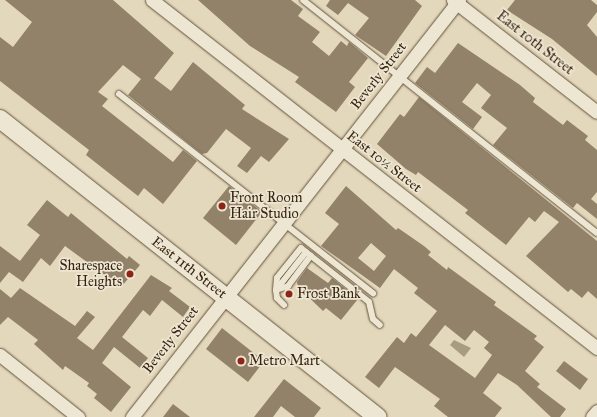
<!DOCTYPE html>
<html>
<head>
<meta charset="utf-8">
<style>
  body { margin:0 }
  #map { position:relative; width:597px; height:417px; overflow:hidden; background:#e4d8bc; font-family:"IM FELL Great Primer",serif }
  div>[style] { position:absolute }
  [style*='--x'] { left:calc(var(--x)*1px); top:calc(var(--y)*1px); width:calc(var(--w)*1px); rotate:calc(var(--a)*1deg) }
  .water>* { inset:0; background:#a99b81 }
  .building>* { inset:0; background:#918269 }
  .roads { filter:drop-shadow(0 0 1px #62513a) drop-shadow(0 0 1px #62513a) }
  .service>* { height:6px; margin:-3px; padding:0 3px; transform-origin:3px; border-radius:3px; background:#ede6d3 }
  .minor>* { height:13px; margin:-6.5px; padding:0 6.5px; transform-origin:6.5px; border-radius:6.5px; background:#ede6d3 }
  .secondary>* { height:18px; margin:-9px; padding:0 9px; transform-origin:9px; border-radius:9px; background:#ede6d3 }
  .dots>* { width:11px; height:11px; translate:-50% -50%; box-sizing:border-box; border:2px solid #ede6d3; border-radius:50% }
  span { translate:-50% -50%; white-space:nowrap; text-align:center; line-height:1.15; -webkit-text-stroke:3.5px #ede6d3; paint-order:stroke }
  .street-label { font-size:14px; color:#37240f }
  .poi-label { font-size:14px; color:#37240f }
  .left { translate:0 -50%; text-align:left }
  .right { translate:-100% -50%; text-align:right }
</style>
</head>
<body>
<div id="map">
  <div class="water">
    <div style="clip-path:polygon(454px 340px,471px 348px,464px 357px,450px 345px)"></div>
  </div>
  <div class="building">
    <div style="clip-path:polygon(5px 0,113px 0,174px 53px,154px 78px,171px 91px,193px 62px,245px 105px,242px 109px,289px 139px,269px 162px,261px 156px,247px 173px,237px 166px,251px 148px,226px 129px,207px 153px,202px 154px,128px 95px,141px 79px,123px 65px,98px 92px,108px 99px,102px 106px,173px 162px,183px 150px,197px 161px,163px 204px,144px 188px,138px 196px,86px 155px,89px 150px,0 81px,0 37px,13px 47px,32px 22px)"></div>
    <div style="clip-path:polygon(198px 0,291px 0,303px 9px,298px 16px,320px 32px,312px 42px,329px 56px,341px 41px,347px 46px,349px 42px,368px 58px,349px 82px,355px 87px,336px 112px,295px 82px,299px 77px,250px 46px)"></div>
    <div style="clip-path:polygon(330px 0,415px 0,422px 6px,386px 56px,355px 35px,369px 18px,348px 3px,338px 15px,326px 6px)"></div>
    <div style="clip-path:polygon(515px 0,591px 0,597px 5px,597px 12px,587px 25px,597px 37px,597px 76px,552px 39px,507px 10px)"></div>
    <div style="clip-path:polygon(458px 43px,520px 85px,535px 98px,533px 102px,563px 125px,567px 120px,588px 136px,585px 140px,597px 150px,597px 192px,591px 199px,597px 204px,597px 219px,577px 203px,573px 208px,493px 145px,507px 128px,481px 108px,491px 95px,477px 83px,462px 102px,482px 117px,473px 129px,415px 83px,427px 67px,435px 73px)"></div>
    <div style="clip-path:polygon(419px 97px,597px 241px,597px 299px,588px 291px,582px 298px,571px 289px,568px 292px,526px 256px,559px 222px,544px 211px,535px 222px,529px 217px,506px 245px,465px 213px,468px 210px,418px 172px,416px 175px,406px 169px,377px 144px,400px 114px,404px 117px)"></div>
    <div style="clip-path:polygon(229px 186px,262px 212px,236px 245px,203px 218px)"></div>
    <div style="clip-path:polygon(evenodd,346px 186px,396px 230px,398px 228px,424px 246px,431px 252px,428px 255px,447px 270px,448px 267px,485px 294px,496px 302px,494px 305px,537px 336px,534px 339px,544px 347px,525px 371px,540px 384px,537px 387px,566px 409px,560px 417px,551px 417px,517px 385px,498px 373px,483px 393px,502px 408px,495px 417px,448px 417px,434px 406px,440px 399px,395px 367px,379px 388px,365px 377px,397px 337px,404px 343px,411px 333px,416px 337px,437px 311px,414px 293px,418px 288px,394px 269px,380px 288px,321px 246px,339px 224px,325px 213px,346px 186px,371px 243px,386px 256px,374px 271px,358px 258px,371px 243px,346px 186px,445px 325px,465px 341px,474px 330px,489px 342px,484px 348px,492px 355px,475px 378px,429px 345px,445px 325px)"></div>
    <div style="clip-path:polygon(47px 200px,68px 217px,71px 213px,127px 259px,129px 256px,140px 265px,121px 287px,65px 246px,50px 266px,41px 258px,23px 282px,9px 272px,0 283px,0 246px,20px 261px,40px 235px,27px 225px)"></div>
    <div style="clip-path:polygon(307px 268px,328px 283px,332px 278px,358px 299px,341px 320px,326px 308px,323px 311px,298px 287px,297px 282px)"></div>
    <div style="clip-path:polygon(151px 275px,172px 288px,169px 291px,190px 307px,183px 317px,162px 300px,150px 316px,143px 310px,122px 337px,148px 358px,140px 368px,114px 347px,102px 363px,131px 387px,111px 412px,94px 398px,97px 394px,87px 386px,89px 383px,65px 366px,63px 370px,34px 344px,38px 340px,8px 317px,0 325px,0 289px,11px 298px,20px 288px,75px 326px,87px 311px,95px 317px,77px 338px,93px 350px)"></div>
    <div style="clip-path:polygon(222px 328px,264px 361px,248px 382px,206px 349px)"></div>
    <div style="clip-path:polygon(564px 361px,588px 379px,580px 390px,556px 371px)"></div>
    <div style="clip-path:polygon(284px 379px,321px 408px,314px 417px,295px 417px,281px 406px,273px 417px,254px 417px)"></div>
    <div style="clip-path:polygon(173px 404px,190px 417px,163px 417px)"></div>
  </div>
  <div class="roads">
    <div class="service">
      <div style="--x:303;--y:0;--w:375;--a:38.4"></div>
      <div style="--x:119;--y:94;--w:323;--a:38.1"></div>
      <div style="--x:306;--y:252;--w:6;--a:-141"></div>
      <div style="--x:301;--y:248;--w:38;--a:129"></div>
      <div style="--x:277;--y:278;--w:12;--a:95"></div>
      <div style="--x:276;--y:290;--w:13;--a:-18"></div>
      <div style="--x:288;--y:286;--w:38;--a:-53"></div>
      <div style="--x:284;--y:305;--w:10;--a:-135"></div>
      <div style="--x:277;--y:298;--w:8;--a:-97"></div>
      <div style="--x:276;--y:290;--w:48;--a:-51.7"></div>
      <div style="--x:306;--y:252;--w:80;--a:38.4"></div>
      <div style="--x:369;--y:302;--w:17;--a:77"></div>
      <div style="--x:373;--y:319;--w:9;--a:41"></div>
    </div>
    <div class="minor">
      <div style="--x:152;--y:0;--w:565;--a:38.03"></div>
      <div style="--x:453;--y:0;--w:182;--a:37.9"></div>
      <div style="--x:0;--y:355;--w:100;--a:38.5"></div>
      <div style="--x:132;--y:417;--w:530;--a:-51.9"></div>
      <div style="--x:592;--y:417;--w:8;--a:-50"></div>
    </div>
    <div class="secondary">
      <div style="--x:0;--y:119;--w:481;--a:38.3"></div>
    </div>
  </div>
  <div class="dots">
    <div style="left:222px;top:206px;background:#8f2418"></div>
    <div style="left:130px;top:274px;background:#8f2418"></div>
    <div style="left:289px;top:294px;background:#8f2418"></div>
    <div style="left:241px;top:361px;background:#8f2418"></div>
  </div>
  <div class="street-label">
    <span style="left:535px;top:43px;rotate:38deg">East 10th Street</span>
    <span style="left:379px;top:76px;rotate:-52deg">Beverly Street</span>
    <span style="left:384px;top:162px;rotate:38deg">East 10½ Street</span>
    <span style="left:189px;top:268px;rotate:38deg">East 11th Street</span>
    <span style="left:171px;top:340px;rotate:-52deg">Beverly Street</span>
  </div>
  <div class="poi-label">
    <span class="left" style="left:230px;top:206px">Front Room<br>Hair Studio</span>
    <span class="right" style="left:122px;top:274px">Sharespace<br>Heights</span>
    <span class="left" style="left:297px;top:294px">Frost Bank</span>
    <span class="left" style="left:249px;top:361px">Metro Mart</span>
  </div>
</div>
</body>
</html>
